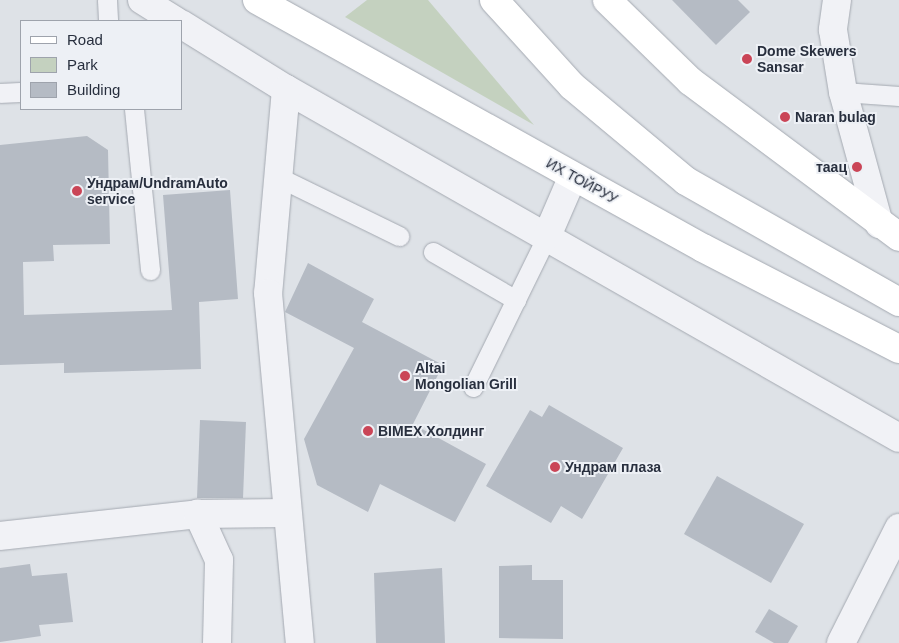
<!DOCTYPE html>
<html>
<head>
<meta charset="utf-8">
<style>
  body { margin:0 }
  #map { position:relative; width:899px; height:643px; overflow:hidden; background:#dee2e7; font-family:Helvetica,sans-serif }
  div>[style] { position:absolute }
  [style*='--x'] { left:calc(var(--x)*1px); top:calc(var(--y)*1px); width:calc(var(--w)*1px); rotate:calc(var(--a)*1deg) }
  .green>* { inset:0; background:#c4d1bf }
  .building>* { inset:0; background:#b5bbc4 }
  .roads { filter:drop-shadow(0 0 1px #a4a9b1) drop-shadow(0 0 1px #a4a9b1) }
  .lane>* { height:19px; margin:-9.5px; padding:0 9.5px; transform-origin:9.5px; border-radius:9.5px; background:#f1f2f6 }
  .street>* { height:28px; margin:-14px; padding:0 14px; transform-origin:14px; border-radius:14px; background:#f1f2f6 }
  .secondary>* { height:28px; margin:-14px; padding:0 14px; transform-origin:14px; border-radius:14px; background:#fff }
  .primary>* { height:28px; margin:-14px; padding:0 14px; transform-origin:14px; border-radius:14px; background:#fff }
  .dots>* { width:14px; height:14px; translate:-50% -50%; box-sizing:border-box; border:2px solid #edf0f5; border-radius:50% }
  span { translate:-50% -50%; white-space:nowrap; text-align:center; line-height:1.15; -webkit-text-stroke:4px #edf0f5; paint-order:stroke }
  .poi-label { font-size:14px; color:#282f3e; font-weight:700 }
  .left { translate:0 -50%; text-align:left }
  .right { translate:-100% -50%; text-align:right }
  .street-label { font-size:14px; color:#282f3e }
  .legend { position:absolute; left:20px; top:20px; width:162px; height:90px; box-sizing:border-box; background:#edf0f5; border:1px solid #9ea3ac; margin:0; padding:6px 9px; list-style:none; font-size:15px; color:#282f3e }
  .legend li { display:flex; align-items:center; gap:10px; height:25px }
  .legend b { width:25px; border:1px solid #9ea3ac }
</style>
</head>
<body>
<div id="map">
  <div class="green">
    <div style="clip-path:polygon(367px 0,428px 0,534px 125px,345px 17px)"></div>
  </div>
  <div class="building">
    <div style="clip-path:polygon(672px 0,738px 0,750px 12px,716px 45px)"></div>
    <div style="clip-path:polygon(87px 136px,108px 150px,110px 244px,53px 245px,54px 261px,23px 262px,24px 315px,172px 310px,163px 195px,230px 190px,238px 299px,199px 302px,201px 369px,64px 373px,64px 363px,0 365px,0 145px)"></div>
    <div style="clip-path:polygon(308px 263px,374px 299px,362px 322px,443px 365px,413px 424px,486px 464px,455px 522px,380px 484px,368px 512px,317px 485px,304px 439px,354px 348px,285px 312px)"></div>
    <div style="clip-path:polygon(549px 405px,623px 448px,582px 519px,561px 506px,551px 523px,486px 486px,530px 410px,542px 417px)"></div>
    <div style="clip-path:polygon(200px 420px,246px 422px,243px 498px,197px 498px)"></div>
    <div style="clip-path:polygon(717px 476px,804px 524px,771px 583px,684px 534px)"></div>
    <div style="clip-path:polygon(30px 564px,32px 576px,67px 573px,73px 622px,39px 625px,41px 636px,0 642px,0 568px)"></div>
    <div style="clip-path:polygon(532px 565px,532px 580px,563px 580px,563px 639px,499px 638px,499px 566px)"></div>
    <div style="clip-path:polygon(442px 568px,445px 643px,376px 643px,374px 573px)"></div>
    <div style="clip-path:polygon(769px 609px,798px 626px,788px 643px,774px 643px,755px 632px)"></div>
  </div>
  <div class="roads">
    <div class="lane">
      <div style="--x:107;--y:0;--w:21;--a:87"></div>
      <div style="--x:843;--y:92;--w:56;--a:4.1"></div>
      <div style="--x:0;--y:93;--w:21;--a:-3"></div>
      <div style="--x:134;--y:109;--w:162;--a:84.3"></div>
      <div style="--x:278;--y:177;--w:135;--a:26"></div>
      <div style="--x:433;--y:252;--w:96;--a:30"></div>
      <div style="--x:473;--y:387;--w:168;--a:-63.9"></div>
    </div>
    <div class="street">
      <div style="--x:142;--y:0;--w:40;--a:32"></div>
      <div style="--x:837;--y:0;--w:30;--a:98"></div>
      <div style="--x:833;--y:30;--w:63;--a:80.8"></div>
      <div style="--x:843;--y:92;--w:137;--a:74.7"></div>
      <div style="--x:181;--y:24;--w:123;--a:31.8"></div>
      <div style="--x:286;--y:89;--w:705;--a:29.65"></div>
      <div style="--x:286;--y:89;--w:205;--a:95"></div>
      <div style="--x:268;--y:293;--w:351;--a:84.8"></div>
      <div style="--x:547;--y:236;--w:65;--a:-66.6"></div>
      <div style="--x:0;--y:536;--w:199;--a:-6.3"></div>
      <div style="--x:217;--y:643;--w:83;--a:-88.6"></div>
      <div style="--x:219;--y:560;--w:51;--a:-114.5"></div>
      <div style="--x:198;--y:514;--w:87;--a:-0.7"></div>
      <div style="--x:841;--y:643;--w:129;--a:-63.2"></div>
    </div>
    <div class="secondary">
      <div style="--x:607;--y:0;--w:116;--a:44.3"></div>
      <div style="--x:690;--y:81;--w:261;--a:36.7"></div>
    </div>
    <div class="primary">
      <div style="--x:257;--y:0;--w:510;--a:29.08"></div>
      <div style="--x:703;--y:248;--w:220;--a:27.3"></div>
      <div style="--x:494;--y:0;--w:116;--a:47.8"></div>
      <div style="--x:572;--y:86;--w:148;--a:39.8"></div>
      <div style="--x:686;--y:181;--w:245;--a:29.6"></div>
    </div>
  </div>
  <div class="dots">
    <div style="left:747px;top:59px;background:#ca4557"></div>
    <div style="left:785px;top:117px;background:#ca4557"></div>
    <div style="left:857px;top:167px;background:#ca4557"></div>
    <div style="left:77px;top:191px;background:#ca4557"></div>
    <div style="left:405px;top:376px;background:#ca4557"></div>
    <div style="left:368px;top:431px;background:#ca4557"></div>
    <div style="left:555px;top:467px;background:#ca4557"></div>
  </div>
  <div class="poi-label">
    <span class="left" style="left:757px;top:59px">Dome Skewers<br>Sansar</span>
    <span class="left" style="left:795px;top:117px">Naran bulag</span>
    <span class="right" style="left:847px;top:167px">таац</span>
    <span class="left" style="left:87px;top:191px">Ундрам/UndramAuto<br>service</span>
    <span class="left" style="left:415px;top:376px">Altai<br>Mongolian Grill</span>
    <span class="left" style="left:378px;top:431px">BIMEX Холдинг</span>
    <span class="left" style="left:565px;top:467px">Ундрам плаза</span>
  </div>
  <div class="street-label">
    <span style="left:582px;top:181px;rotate:29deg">ИХ ТОЙРУУ</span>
  </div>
  <ul class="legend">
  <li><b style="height:6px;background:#fff"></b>Road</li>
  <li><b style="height:14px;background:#c4d1bf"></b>Park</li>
  <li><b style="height:14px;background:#b5bbc4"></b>Building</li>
  </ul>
</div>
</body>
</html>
